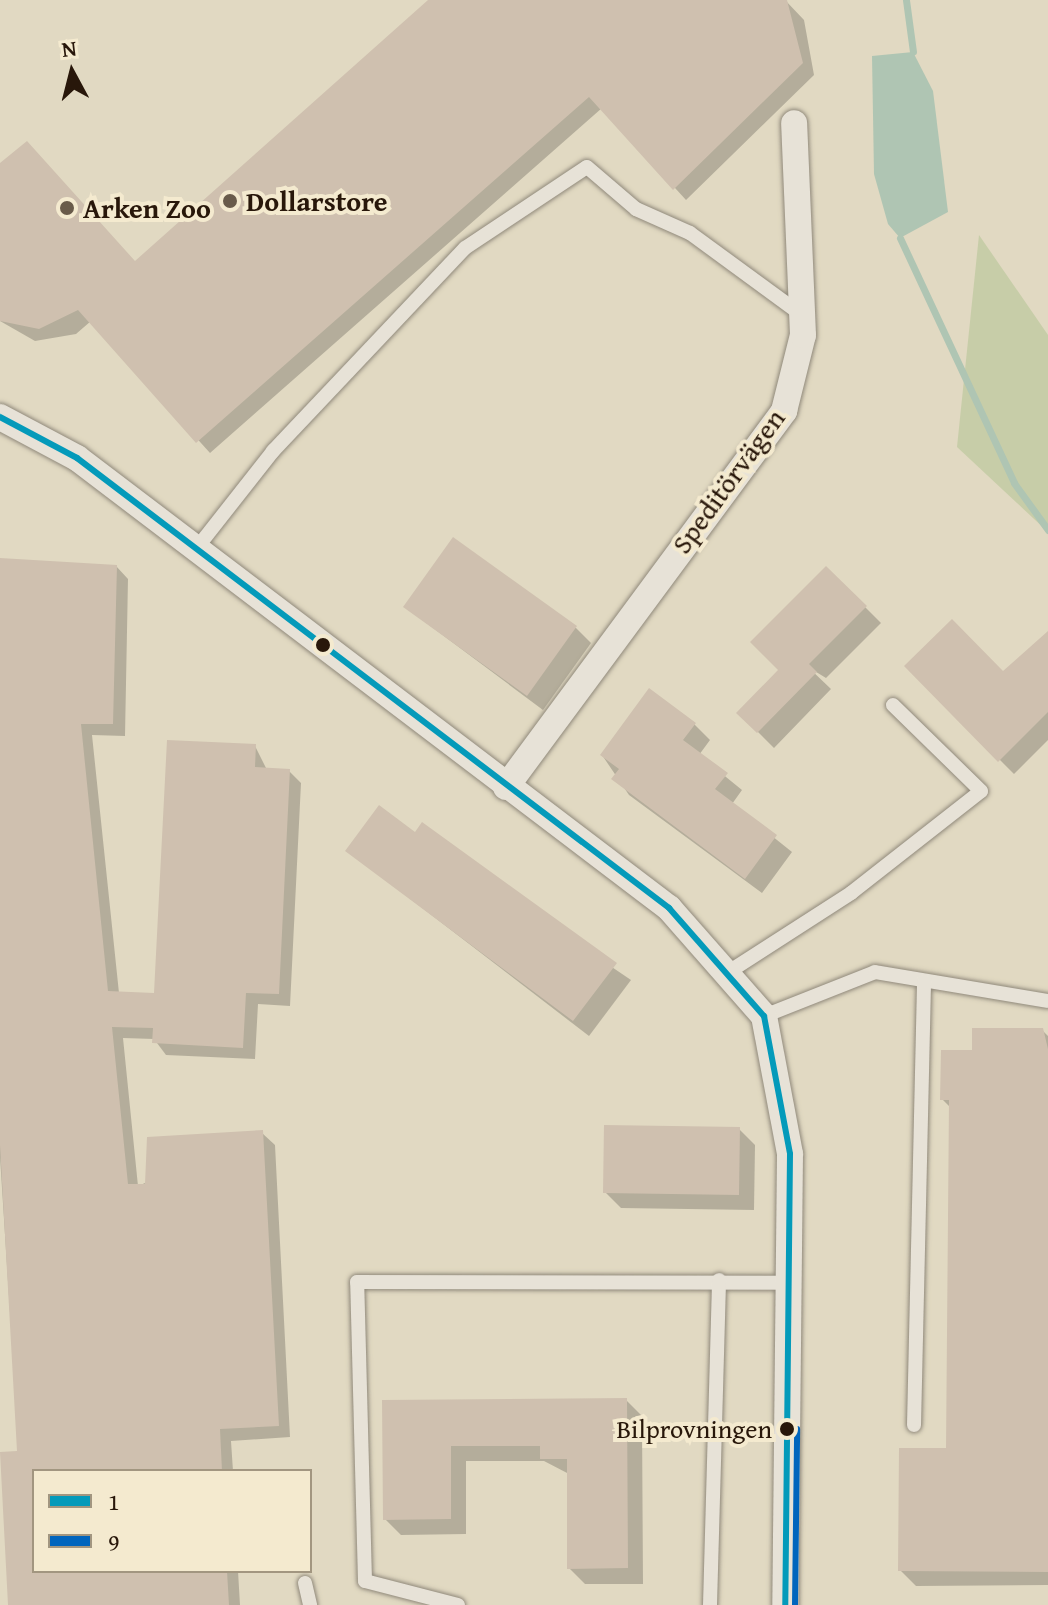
<!DOCTYPE html>
<html>
<head>
<meta charset="utf-8">
<style>
  body { margin:0 }
  #map { position:relative; width:1048px; height:1605px; overflow:hidden; background:#e1d9c2; font-family:"Gentium Book Plus",serif }
  div>[style] { position:absolute }
  [style*='--x'] { left:calc(var(--x)*1px); top:calc(var(--y)*1px); width:calc(var(--w)*1px); rotate:calc(var(--a)*1deg) }
  .green>* { inset:0; background:#c7cda8 }
  .water>* { inset:0; background:#afc5b3 }
  .shadow>* { inset:0; background:#0003 }
  .stream>* { height:7px; margin:-3.5px; padding:0 3.5px; transform-origin:3.5px; border-radius:3.5px; background:#afc5b3 }
  .building>* { inset:0; background:#cfc0af }
  .roads { filter:drop-shadow(0 0 2px #90897b) drop-shadow(0 0 2px #90897b) }
  .service>* { height:14px; margin:-7px; padding:0 7px; transform-origin:7px; border-radius:7px; background:#e7e2d7 }
  .minor>* { height:26px; margin:-13px; padding:0 13px; transform-origin:13px; border-radius:13px; background:#e7e2d7 }
  .bus-1>* { height:6px; margin:-3px; padding:0 3px; transform-origin:3px; border-radius:3px; background:#049aba }
  .bus-2>* { height:6px; margin:-3px; padding:0 3px; transform-origin:3px; border-radius:3px; background:#0065bd }
  .dots>* { width:22px; height:22px; translate:-50% -50%; box-sizing:border-box; border:4px solid #f4eacf; border-radius:50% }
  span { translate:-50% -50%; white-space:nowrap; text-align:center; line-height:1.15; -webkit-text-stroke:8px #f4eacf; paint-order:stroke }
  .bus-label { font-size:26px; color:#28170a }
  .right { translate:-100% -50%; text-align:right }
  .poi-label { font-size:28px; color:#28170a; font-weight:700 }
  .left { translate:0 -50%; text-align:left }
  .street-label { font-size:28px; color:#28170a }
  .legend { position:absolute; left:32px; top:1469px; width:280px; height:104px; box-sizing:border-box; background:#f4eacf; border:2px solid #a29680; margin:0; padding:10px 14px; list-style:none; font-size:24px; color:#28170a }
  .legend li { display:flex; align-items:center; gap:16px; height:40px }
  .legend b { width:40px; border:2px solid #a29680 }
  .north { position:absolute; left:32px; top:32px; width:80px; height:80px; -webkit-text-stroke:6px #f4eacf; paint-order:stroke; rotate:353deg; font-size:22px; font-weight:700; line-height:32px; text-align:center; color:#28170a }
  .north::after { content:''; display:block; margin:auto; width:28px; height:36px; background:#28170a; clip-path:polygon(50% 0,100% 100%,50% 72%,0 100%) }
</style>
</head>
<body>
<div id="map">
  <div class="green">
    <div style="clip-path:polygon(979px 235px,1048px 335px,1048px 532px,957px 447px)"></div>
  </div>
  <div class="water">
    <div style="clip-path:polygon(913px 52px,933px 91px,948px 212px,900px 238px,888px 224px,874px 174px,872px 56px)"></div>
  </div>
  <div class="shadow">
    <div style="clip-path:polygon(431px 0,785px 0,804px 20px,814px 75px,686px 200px,602px 108px,210px 453px,91px 321px,76px 334px,35px 341px,0 321px,0 165px,135px 263px)"></div>
    <div style="clip-path:polygon(0 560px,116px 566px,128px 579px,125px 736px,92px 735px,119px 993px,156px 995px,255px 746px,267px 770px,289px 771px,301px 783px,290px 1006px,258px 1004px,255px 1059px,166px 1055px,154px 1039px,123px 1038px,138px 1186px,262px 1133px,275px 1145px,290px 1437px,231px 1441px,233px 1471px,34px 1471px,34px 1571px,238px 1571px,240px 1605px,10px 1605px,19px 1453px,0 1157px)"></div>
    <div style="clip-path:polygon(826px 568px,881px 623px,826px 678px,808px 667px,831px 689px,774px 748px,739px 713px,781px 671px)"></div>
    <div style="clip-path:polygon(405px 607px,576px 628px,591px 643px,543px 710px)"></div>
    <div style="clip-path:polygon(1048px 633px,1048px 740px,1014px 774px,906px 666px,1003px 674px)"></div>
    <div style="clip-path:polygon(694px 724px,710px 740px,699px 755px,742px 790px,732px 804px,792px 852px,762px 893px,629px 795px,602px 755px)"></div>
    <div style="clip-path:polygon(415px 834px,631px 980px,589px 1036px,348px 851px)"></div>
    <div style="clip-path:polygon(1042px 1030px,1048px 1036px,1048px 1585px,916px 1586px,900px 1570px,948px 1450px,951px 1108px,942px 1099px,974px 1052px)"></div>
    <div style="clip-path:polygon(739px 1129px,755px 1145px,754px 1210px,621px 1208px,605px 1192px)"></div>
    <div style="clip-path:polygon(626px 1400px,642px 1416px,643px 1584px,585px 1584px,569px 1568px,569px 1474px,544px 1461px,466px 1461px,466px 1534px,401px 1535px,385px 1519px,384px 1402px)"></div>
  </div>
  <div class="stream">
    <div style="--x:906;--y:0;--w:52;--a:82.3"></div>
    <div style="--x:900;--y:238;--w:270;--a:65"></div>
    <div style="--x:1014;--y:483;--w:58;--a:54.1"></div>
  </div>
  <div class="building">
    <div style="clip-path:polygon(428px 0,787px 0,803px 63px,673px 190px,589px 97px,196px 443px,78px 310px,39px 329px,0 321px,0 163px,27px 141px,135px 261px)"></div>
    <div style="clip-path:polygon(453px 537px,577px 626px,527px 696px,403px 607px)"></div>
    <div style="clip-path:polygon(0 558px,117px 565px,113px 724px,81px 724px,108px 991px,154px 993px,167px 740px,256px 744px,255px 767px,290px 769px,279px 994px,246px 993px,243px 1048px,152px 1043px,153px 1028px,112px 1027px,128px 1184px,145px 1184px,147px 1137px,263px 1130px,279px 1426px,220px 1429px,222px 1471px,34px 1471px,34px 1571px,227px 1571px,229px 1605px,8px 1605px,0 1452px,17px 1451px,0 1145px)"></div>
    <div style="clip-path:polygon(826px 566px,867px 606px,809px 664px,817px 672px,757px 733px,736px 713px,778px 670px,750px 642px)"></div>
    <div style="clip-path:polygon(952px 619px,1003px 671px,1048px 631px,1048px 712px,998px 762px,904px 666px)"></div>
    <div style="clip-path:polygon(649px 688px,696px 723px,683px 740px,728px 773px,715px 789px,777px 835px,745px 879px,611px 779px,619px 769px,600px 755px)"></div>
    <div style="clip-path:polygon(379px 805px,415px 832px,422px 822px,617px 963px,573px 1021px,345px 851px)"></div>
    <div style="clip-path:polygon(972px 1028px,1043px 1028px,1048px 1049px,1048px 1572px,898px 1571px,899px 1448px,946px 1448px,949px 1100px,940px 1100px,941px 1050px,972px 1050px)"></div>
    <div style="clip-path:polygon(604px 1125px,740px 1127px,739px 1195px,603px 1193px)"></div>
    <div style="clip-path:polygon(627px 1398px,628px 1568px,567px 1569px,567px 1459px,540px 1459px,540px 1446px,451px 1446px,451px 1519px,383px 1520px,382px 1400px)"></div>
  </div>
  <div class="roads">
    <div class="service">
      <div style="--x:196;--y:549;--w:125;--a:-51.8"></div>
      <div style="--x:273;--y:451;--w:279;--a:-46.6"></div>
      <div style="--x:465;--y:248;--w:146;--a:-33.6"></div>
      <div style="--x:587;--y:167;--w:65;--a:40.6"></div>
      <div style="--x:636;--y:209;--w:59;--a:24"></div>
      <div style="--x:690;--y:233;--w:139;--a:36.2"></div>
      <div style="--x:727;--y:973;--w:148;--a:-32.8"></div>
      <div style="--x:851;--y:893;--w:165;--a:-38.1"></div>
      <div style="--x:981;--y:791;--w:123;--a:-135.7"></div>
      <div style="--x:764;--y:1016;--w:119;--a:-21.6"></div>
      <div style="--x:875;--y:972;--w:175;--a:9.5"></div>
      <div style="--x:914;--y:1425;--w:444;--a:-88.7"></div>
      <div style="--x:305;--y:1583;--w:23;--a:77"></div>
      <div style="--x:458;--y:1605;--w:96;--a:-165.5"></div>
      <div style="--x:365;--y:1581;--w:299;--a:-91.5"></div>
      <div style="--x:357;--y:1282;--w:432;--a:0.1"></div>
      <div style="--x:710;--y:1605;--w:325;--a:-88.4"></div>
    </div>
    <div class="minor">
      <div style="--x:0;--y:417;--w:87;--a:28"></div>
      <div style="--x:77;--y:458;--w:744;--a:37.24"></div>
      <div style="--x:669;--y:908;--w:144;--a:48.7"></div>
      <div style="--x:764;--y:1016;--w:140;--a:79.3"></div>
      <div style="--x:790;--y:1154;--w:451;--a:90.6"></div>
      <div style="--x:506;--y:787;--w:468;--a:-53.5"></div>
      <div style="--x:784;--y:411;--w:78;--a:-76"></div>
      <div style="--x:803;--y:335;--w:212;--a:-92.4"></div>
    </div>
  </div>
  <div class="bus-1">
    <div style="--x:0;--y:417;--w:87;--a:28"></div>
    <div style="--x:77;--y:458;--w:744;--a:37.24"></div>
    <div style="--x:669;--y:908;--w:144;--a:48.7"></div>
    <div style="--x:764;--y:1016;--w:140;--a:79.3"></div>
    <div style="--x:790;--y:1154;--w:451;--a:90.6"></div>
  </div>
  <div class="bus-2">
    <div style="--x:795;--y:1605;--w:176;--a:-89.3"></div>
  </div>
  <div class="dots">
    <div style="left:230px;top:201px;background:#695b4a"></div>
    <div style="left:67px;top:208px;background:#695b4a"></div>
    <div style="left:323px;top:645px;background:#28170a"></div>
    <div style="left:787px;top:1429px;background:#28170a"></div>
  </div>
  <div class="bus-label">
    <span class="right" style="left:772px;top:1429px">Bilprovningen</span>
  </div>
  <div class="poi-label">
    <span class="left" style="left:246px;top:201px">Dollarstore</span>
    <span class="left" style="left:83px;top:208px">Arken Zoo</span>
  </div>
  <div class="street-label">
    <span style="left:728px;top:481px;rotate:-54deg">Speditörvägen</span>
  </div>
  <ul class="legend">
  <li><b style="height:10px;background:#049aba"></b>1</li>
  <li><b style="height:10px;background:#0065bd"></b>9</li>
  </ul>
  <div class="north">N</div>
</div>
</body>
</html>
